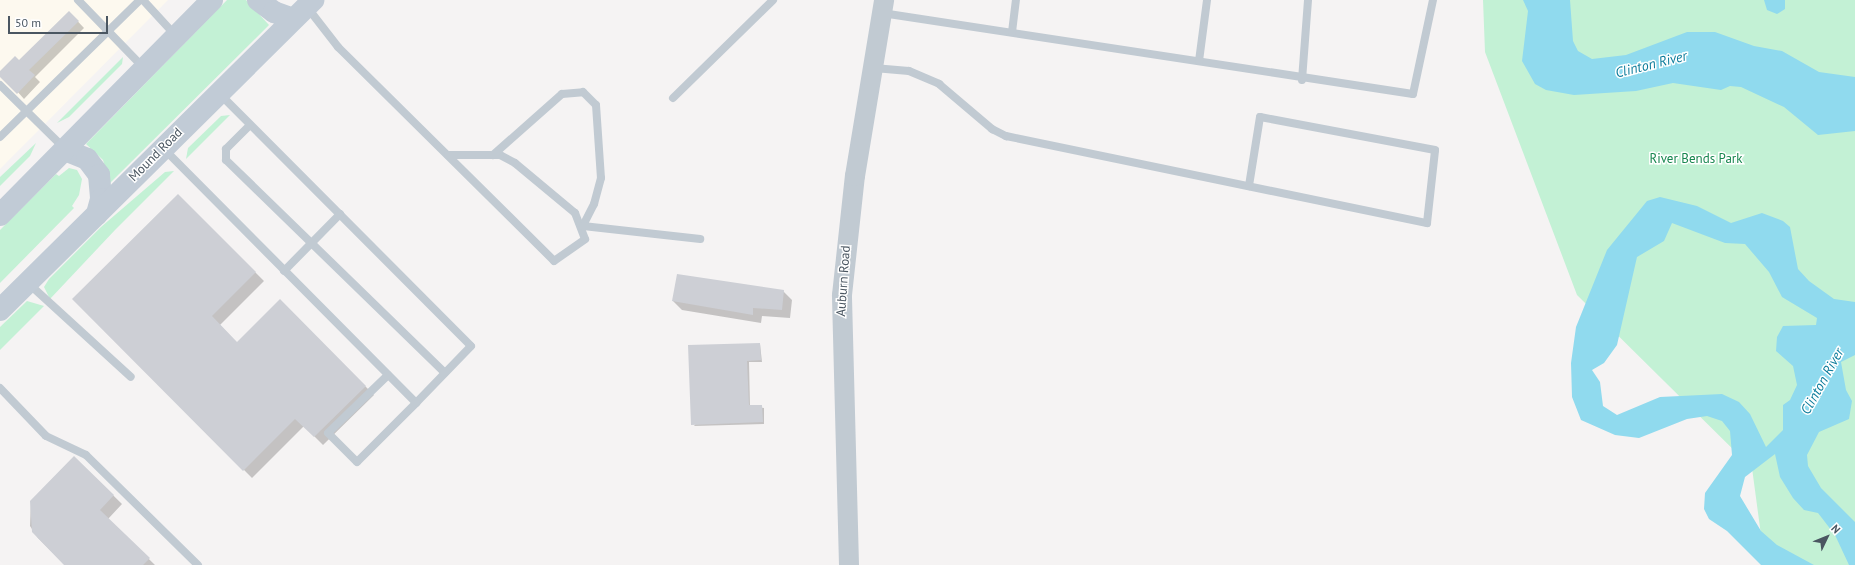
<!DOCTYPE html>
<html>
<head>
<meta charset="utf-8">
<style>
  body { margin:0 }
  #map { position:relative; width:1855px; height:565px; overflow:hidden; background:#f5f3f3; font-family:"PT Sans",sans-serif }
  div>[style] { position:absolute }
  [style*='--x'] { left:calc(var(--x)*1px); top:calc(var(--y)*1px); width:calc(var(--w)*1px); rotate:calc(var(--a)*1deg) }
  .commercial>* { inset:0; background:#fdf9ef }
  .green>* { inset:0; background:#c3f1d5 }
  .water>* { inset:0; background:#90daee }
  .shadow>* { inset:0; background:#0003 }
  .building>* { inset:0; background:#cdcfd5 }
  .service>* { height:8px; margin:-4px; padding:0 4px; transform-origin:4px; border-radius:4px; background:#c1cad2 }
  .tertiary>* { height:20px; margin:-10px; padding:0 10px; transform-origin:10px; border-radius:10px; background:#c1cad2 }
  .secondary>* { height:22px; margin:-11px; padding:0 11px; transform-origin:11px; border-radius:11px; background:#c1cbd6 }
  span { translate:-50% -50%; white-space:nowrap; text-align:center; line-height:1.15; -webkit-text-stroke:3px #fff; paint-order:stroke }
  .street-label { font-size:13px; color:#4a5661 }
  .park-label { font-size:13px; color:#17864f }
  .water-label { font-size:14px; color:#0c7c9b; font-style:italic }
  .north { position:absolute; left:1807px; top:517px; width:40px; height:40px; -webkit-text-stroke:3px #fff; paint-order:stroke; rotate:47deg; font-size:11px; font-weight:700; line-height:16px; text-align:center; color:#4a5661 }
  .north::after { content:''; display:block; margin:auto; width:14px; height:18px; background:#4a5661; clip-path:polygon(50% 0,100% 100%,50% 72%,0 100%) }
  .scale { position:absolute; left:8px; top:16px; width:100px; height:18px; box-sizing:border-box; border:2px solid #4a5661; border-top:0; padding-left:5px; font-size:12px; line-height:14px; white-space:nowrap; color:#4a5661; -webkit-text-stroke:3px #fff; paint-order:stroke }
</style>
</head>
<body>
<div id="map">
  <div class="commercial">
    <div style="clip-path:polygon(0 0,168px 0,0 169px)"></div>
  </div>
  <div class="green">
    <div style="clip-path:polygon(227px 0,246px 0,269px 25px,110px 183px,103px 160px,86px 144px)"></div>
    <div style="clip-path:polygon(1483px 0,1855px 0,1855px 565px,1765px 565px,1752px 468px,1577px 295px,1485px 52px)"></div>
    <div style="clip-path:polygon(123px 57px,122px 64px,69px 117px,57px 123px)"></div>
    <div style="clip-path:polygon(230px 115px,186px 159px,188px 148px,221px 116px)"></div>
    <div style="clip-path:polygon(36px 143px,30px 156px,0 186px,0 177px)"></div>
    <div style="clip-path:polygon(69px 168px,77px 170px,82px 179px,79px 195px,72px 206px,74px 208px,0 283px,0 230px,56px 174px,59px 176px)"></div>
    <div style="clip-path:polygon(174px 171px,115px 230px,50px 299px,44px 287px,49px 279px,101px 227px,165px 172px)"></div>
    <div style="clip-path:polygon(27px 301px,44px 306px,0 350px,0 327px)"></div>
  </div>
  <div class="water">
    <div style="clip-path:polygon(1523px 0,1570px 0,1573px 41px,1578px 51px,1592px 59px,1626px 55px,1687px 32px,1715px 32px,1754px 46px,1782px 51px,1819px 72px,1855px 77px,1855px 131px,1818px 135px,1784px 107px,1741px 87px,1730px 86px,1721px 90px,1673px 83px,1636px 91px,1574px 95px,1546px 90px,1535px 84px,1522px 61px,1528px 11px)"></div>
    <div style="clip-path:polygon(1764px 0,1785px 0,1785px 9px,1777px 14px,1767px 10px)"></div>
    <div style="clip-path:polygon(evenodd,1660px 197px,1697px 206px,1731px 223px,1762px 213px,1783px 221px,1790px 227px,1798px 269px,1809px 281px,1834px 299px,1855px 302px,1855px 355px,1841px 362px,1846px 390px,1852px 401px,1849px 419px,1819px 432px,1807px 455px,1808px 466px,1821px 488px,1855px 522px,1855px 565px,1849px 565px,1835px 535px,1818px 513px,1804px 510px,1793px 498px,1780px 477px,1775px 454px,1745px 477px,1740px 496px,1761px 531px,1777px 545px,1814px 565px,1761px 565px,1727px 531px,1709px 519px,1704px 509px,1705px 493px,1732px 455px,1730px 431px,1722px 421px,1707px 416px,1687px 419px,1639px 438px,1615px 435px,1581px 420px,1572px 397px,1571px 363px,1576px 327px,1607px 250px,1647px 201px,1660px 197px,1672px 223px,1725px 243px,1745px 244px,1769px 272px,1782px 297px,1817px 318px,1816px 325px,1783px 326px,1777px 337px,1776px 351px,1793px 366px,1797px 385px,1790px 400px,1783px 405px,1783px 430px,1766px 447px,1750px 414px,1739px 402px,1722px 394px,1660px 397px,1617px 415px,1603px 406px,1600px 382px,1592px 370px,1604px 363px,1617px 345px,1637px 257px,1664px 241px,1672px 223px)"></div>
  </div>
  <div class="shadow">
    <div style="clip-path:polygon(69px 12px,84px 28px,35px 77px,40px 82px,24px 99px,0 72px,19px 62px)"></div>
    <div style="clip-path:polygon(178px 195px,264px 281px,220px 325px,237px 343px,280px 301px,374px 395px,323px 445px,304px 426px,252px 478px,74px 299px)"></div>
    <div style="clip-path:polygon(783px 291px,792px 300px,790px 318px,762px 316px,761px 323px,682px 310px,673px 301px)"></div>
    <div style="clip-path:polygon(760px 344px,762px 362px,749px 362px,750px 406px,764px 408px,764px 424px,694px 426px)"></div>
    <div style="clip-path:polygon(74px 457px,122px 504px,108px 519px,155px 565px,65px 565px,38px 538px,30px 526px,31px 501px)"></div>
  </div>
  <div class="building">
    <div style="clip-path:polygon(69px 11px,79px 21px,29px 70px,35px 75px,17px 94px,0 77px,0 71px,15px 56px,19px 60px)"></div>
    <div style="clip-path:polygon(178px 194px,256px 272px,212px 316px,237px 342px,280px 299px,366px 386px,314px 437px,295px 419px,243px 471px,72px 299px)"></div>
    <div style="clip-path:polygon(677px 274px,784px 290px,782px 310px,753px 308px,753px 315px,672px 301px)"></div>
    <div style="clip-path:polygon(760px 343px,761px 360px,747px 361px,749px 405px,762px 405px,763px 422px,691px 425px,688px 345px)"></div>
    <div style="clip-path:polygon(74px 456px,114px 495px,100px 510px,150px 558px,143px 565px,64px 565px,32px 532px,30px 501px)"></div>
  </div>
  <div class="service">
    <div style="--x:78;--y:0;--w:95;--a:45.9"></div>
    <div style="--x:143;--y:0;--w:49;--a:47.5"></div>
    <div style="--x:307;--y:7;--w:51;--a:52.2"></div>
    <div style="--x:338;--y:47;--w:304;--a:44.7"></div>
    <div style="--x:554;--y:261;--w:38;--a:-35"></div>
    <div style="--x:585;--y:239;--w:28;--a:-111"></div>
    <div style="--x:575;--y:213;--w:78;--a:-140.2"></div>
    <div style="--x:515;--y:163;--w:17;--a:-152"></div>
    <div style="--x:500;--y:155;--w:52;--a:180"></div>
    <div style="--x:882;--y:13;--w:537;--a:8.67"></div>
    <div style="--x:1413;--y:94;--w:96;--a:-78"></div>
    <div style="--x:1012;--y:32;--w:32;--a:-83"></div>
    <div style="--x:1199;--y:61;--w:62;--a:-82.5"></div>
    <div style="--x:874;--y:68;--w:35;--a:5"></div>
    <div style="--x:909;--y:71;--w:33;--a:23"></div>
    <div style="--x:939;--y:84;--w:70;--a:40.3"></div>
    <div style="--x:992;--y:129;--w:16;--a:27"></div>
    <div style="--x:1006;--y:136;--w:430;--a:11.7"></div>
    <div style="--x:1427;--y:223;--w:73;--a:-83.7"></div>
    <div style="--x:1435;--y:150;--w:178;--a:-169.3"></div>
    <div style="--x:1260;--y:117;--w:70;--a:99.1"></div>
    <div style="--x:1302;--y:80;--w:80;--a:-85.7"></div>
    <div style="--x:0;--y:85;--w:90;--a:44.5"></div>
    <div style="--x:673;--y:98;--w:140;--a:-44.4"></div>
    <div style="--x:250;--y:125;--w:34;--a:135"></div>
    <div style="--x:226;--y:149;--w:11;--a:90"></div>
    <div style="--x:226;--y:160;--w:305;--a:44.2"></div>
    <div style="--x:0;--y:137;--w:196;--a:-44.4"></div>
    <div style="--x:164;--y:149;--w:358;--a:45.2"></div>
    <div style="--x:416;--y:403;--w:79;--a:-46"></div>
    <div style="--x:471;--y:346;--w:356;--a:-134.9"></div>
    <div style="--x:493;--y:155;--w:92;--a:-41.5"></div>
    <div style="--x:562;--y:94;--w:21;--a:-5"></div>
    <div style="--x:583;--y:92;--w:18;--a:45"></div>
    <div style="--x:596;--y:105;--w:73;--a:86.1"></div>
    <div style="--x:601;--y:178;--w:27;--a:105"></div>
    <div style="--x:594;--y:204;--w:25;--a:117"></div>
    <div style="--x:583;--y:226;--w:118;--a:6.3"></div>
    <div style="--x:284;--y:271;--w:80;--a:-45.5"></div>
    <div style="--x:28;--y:283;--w:139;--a:42.4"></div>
    <div style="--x:388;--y:375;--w:83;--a:136"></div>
    <div style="--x:328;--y:433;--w:41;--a:45"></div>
    <div style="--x:357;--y:462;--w:83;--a:-45"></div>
    <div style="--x:0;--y:388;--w:66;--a:46.2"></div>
    <div style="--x:46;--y:436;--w:44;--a:25.4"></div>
    <div style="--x:86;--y:455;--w:157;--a:44.5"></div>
  </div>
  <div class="tertiary">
    <div style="--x:849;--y:565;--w:270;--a:-91.5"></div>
    <div style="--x:842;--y:295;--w:120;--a:-83.8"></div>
    <div style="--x:855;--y:176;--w:178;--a:-80.6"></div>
  </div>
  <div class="secondary">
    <div style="--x:258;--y:0;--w:20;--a:37"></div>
    <div style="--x:274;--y:12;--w:20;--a:20"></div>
    <div style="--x:65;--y:150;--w:24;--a:22"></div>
    <div style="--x:87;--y:159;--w:20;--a:53"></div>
    <div style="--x:99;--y:175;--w:24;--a:85"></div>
    <div style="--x:101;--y:199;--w:16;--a:105"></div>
    <div style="--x:0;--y:215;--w:302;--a:-45.4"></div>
    <div style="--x:0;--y:310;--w:441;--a:-44.7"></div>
  </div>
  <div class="street-label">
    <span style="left:156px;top:155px;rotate:-45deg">Mound Road</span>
    <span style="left:844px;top:281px;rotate:-86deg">Auburn Road</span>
  </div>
  <div class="park-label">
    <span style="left:1696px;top:159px">River Bends Park</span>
  </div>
  <div class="water-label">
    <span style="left:1651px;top:64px;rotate:-14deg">Clinton River</span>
    <span style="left:1822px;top:381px;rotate:-61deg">Clinton River</span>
  </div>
  <div class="north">N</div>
  <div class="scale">50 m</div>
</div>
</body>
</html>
